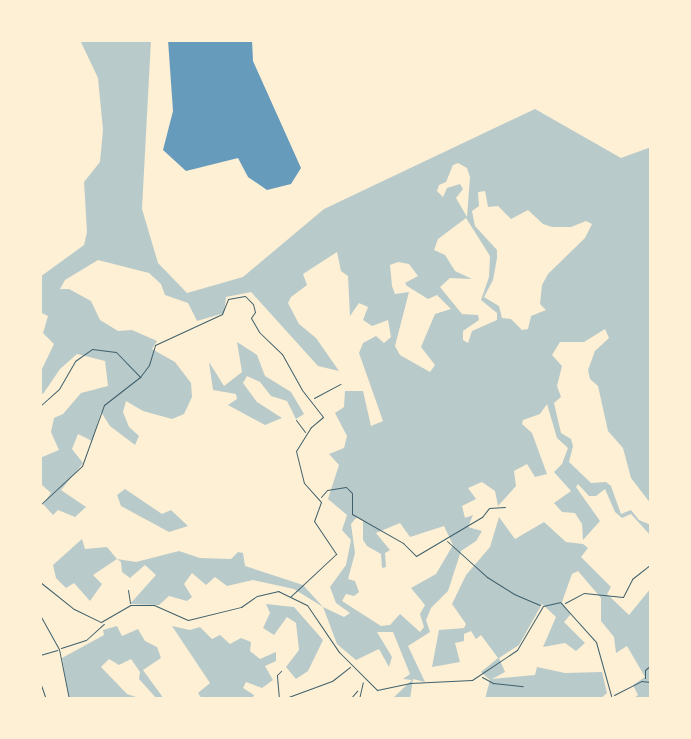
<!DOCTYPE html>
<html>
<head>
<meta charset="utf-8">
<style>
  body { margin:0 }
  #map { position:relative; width:691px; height:739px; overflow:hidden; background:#fdf0d5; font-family:Poppins,sans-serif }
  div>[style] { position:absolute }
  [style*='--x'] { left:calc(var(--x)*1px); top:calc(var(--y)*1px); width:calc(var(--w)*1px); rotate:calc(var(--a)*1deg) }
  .green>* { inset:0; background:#b9caca }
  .water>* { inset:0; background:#669bbc }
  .minor>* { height:1px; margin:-0.5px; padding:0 0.5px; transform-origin:0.5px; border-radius:0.5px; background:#3f606c }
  span { translate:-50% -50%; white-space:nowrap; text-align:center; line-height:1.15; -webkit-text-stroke:8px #fdf0d5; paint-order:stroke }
  .frame { position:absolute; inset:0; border:42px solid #fdf0d5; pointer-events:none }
</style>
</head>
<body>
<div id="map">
  <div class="green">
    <div style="clip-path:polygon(evenodd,80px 40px,151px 40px,142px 209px,158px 263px,187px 293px,243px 277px,324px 209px,535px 109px,621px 158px,651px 147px,651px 504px,631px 478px,623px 448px,608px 431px,598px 386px,590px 379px,588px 370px,595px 351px,609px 338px,605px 329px,584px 342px,560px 342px,552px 355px,562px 366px,557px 386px,561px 397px,554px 403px,561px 433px,571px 439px,573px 446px,569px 462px,591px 483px,606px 482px,611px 486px,621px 514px,631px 510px,639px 520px,651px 525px,651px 536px,631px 514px,622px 518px,615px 512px,605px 489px,596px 496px,589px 496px,578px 484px,576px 487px,600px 521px,583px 540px,582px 524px,575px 513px,562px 512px,554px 503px,571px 491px,554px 472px,562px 464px,568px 448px,557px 438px,547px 404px,540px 414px,523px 420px,522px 424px,532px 433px,547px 474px,535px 477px,527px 464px,514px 471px,516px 486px,498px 506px,495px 491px,482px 482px,468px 488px,476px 499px,462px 506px,465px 518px,473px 515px,468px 527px,482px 531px,476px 541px,461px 551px,448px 591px,431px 608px,426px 620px,430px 632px,408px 646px,425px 682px,413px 679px,410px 699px,392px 699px,412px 680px,403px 679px,410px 674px,393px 632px,377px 632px,392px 657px,389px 667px,379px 649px,356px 660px,337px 644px,323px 607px,294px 589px,253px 580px,227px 586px,215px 577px,206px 585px,192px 573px,184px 584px,192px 597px,187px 601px,169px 596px,159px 605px,130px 604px,156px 575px,145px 565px,130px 578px,122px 572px,121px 562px,117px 559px,93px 575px,102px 584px,90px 601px,74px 583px,66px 588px,56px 578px,53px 565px,82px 539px,85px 549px,107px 547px,117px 559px,136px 562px,179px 551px,200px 558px,231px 559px,238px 552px,243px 553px,245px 566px,303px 585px,323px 607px,344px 617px,350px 613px,336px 603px,330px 587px,346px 565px,351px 540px,342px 530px,347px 515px,328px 499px,339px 465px,329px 454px,344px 448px,347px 436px,335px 413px,344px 407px,345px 391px,363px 391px,371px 426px,383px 421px,359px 353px,363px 343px,376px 336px,384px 343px,391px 337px,388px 320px,372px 326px,363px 320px,368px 307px,359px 303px,350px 316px,348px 276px,341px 271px,337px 252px,303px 274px,307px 285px,291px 297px,288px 303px,299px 324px,316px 338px,339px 371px,318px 366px,251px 292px,226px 297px,224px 313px,197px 321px,188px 303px,165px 295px,161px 284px,149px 273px,98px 260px,65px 280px,60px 289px,69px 289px,91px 301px,100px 320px,118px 331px,132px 330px,157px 341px,152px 349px,175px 362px,191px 383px,192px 397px,184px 414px,172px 419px,143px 411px,126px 401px,123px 412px,129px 427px,139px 436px,135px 445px,110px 426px,101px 412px,92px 441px,78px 434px,72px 449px,83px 463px,61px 490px,86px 507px,75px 517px,58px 510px,53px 515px,43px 504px,51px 493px,42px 485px,40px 488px,40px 458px,59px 450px,51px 432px,54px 418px,63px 414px,81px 393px,108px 386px,105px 361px,77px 354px,60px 369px,43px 394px,40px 391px,40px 373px,54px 344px,43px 333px,48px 316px,40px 312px,40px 277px,84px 245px,87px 232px,84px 182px,100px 162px,103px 130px,98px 78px,80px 40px,458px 163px,467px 168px,470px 177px,467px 217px,456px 198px,463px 189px,460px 184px,447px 188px,443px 197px,437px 191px,439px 185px,446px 182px,453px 165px,458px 163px,80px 40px,485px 191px,488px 207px,498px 206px,511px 219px,528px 210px,543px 224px,552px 227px,571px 227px,586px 221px,592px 224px,585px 238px,548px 274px,542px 285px,540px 304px,546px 310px,531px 316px,528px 329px,522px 330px,511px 319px,502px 318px,499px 306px,484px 297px,493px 280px,497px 258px,497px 250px,475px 226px,472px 211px,479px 206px,478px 192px,485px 191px,80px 40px,466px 218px,490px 256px,489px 277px,481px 300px,497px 313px,497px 320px,472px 331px,468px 343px,463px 340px,463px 331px,479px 320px,478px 315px,462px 314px,440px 287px,450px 278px,472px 279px,455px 271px,445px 255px,434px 250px,438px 239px,466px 218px,80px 40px,398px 262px,409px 264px,418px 276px,405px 283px,407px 286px,428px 299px,437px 295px,451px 309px,435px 314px,421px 347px,435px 365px,430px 372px,400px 355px,395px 346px,409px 292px,395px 294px,392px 286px,390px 265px,398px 262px,80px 40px,357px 517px,363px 521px,363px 540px,367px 546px,381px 554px,382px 568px,386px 567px,385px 553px,390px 550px,376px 533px,400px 523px,410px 537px,444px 526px,453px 545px,436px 574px,411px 588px,425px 605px,420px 614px,424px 627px,420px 632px,400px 614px,390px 625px,381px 626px,342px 601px,346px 594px,354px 596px,359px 592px,355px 581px,348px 579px,355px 553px,351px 524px,357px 517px)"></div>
    <div style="clip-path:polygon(237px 342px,257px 355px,265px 376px,291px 392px,304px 414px,296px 419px,287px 401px,271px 396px,260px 382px,247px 376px,243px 383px,257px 402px,282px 418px,265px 425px,228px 405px,237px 399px,236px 394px,213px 390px,209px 362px,224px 386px,242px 372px)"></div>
    <div style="clip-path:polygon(125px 489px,162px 514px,171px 510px,188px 526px,169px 532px,121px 506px,117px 495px)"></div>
    <div style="clip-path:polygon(499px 517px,515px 539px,544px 522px,566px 542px,583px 544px,588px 548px,581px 557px,611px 587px,607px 594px,629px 615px,651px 588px,651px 699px,633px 699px,638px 695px,633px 685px,645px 677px,627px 646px,616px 653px,614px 637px,601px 621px,601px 598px,578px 571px,572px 574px,562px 602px,571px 614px,564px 622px,585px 643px,576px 651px,565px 643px,543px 647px,556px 617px,542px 604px,519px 645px,499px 658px,505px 672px,492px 679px,535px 675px,537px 667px,565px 673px,602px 672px,607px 693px,600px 699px,485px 699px,490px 680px,481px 672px,498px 658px,481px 635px,476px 639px,471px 631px,464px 634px,464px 641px,455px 643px,460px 662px,432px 667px,439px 630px,464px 628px,466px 624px,452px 604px,466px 575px,490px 547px)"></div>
    <div style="clip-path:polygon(266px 604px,294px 607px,323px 640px,308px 671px,296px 679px,286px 667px,299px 650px,296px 623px,287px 617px,274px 635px,263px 628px,270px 613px)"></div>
    <div style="clip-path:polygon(117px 626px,122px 636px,138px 629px,145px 641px,157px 647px,161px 658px,143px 670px,164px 699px,157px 699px,139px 679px,140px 672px,131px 659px,119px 665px,109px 659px,101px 667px,127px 694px,142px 699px,69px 699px,62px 658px,104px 635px,103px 630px)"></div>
    <div style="clip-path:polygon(172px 626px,190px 630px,200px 627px,212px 639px,220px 635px,230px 644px,241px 638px,251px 642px,250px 651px,260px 659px,276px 652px,276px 661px,265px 666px,273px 680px,262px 688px,246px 682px,243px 688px,254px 695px,252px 699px,202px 699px,198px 693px,210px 683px)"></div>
  </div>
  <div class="water">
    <div style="clip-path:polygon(168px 40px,252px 40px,253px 61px,301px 168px,291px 184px,267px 190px,248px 177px,238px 158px,186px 171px,163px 150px,173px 111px)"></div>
  </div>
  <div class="minor">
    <div style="--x:314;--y:398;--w:30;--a:-28"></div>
    <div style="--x:40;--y:406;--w:25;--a:-42"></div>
    <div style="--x:59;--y:389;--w:32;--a:-60"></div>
    <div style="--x:75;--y:361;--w:21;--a:-35"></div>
    <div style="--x:92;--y:349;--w:24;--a:7"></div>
    <div style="--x:116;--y:352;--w:35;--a:46"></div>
    <div style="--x:296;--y:420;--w:15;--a:53"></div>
    <div style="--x:321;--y:497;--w:9;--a:-49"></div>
    <div style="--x:327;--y:490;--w:19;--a:-9"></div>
    <div style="--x:346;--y:487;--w:8;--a:45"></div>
    <div style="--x:352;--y:493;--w:21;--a:90"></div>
    <div style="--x:352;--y:514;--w:59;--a:29.6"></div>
    <div style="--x:403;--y:543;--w:18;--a:45"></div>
    <div style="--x:416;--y:556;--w:77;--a:-30.6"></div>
    <div style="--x:482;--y:517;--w:11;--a:-52"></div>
    <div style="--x:489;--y:508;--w:16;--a:-4"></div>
    <div style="--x:40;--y:505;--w:57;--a:-42.9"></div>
    <div style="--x:82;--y:466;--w:65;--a:-70.2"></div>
    <div style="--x:104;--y:405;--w:46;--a:-37.9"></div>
    <div style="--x:140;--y:377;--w:15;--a:-53"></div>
    <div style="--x:149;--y:365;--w:21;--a:-73"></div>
    <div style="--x:155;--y:345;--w:74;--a:-24.8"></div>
    <div style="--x:222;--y:314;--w:16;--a:-68"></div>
    <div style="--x:228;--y:299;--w:17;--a:-10"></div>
    <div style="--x:245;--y:296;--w:11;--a:45"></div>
    <div style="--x:253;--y:304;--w:8;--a:76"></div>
    <div style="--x:255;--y:312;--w:7;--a:124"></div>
    <div style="--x:251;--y:318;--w:16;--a:60"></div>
    <div style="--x:259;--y:332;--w:32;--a:44"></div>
    <div style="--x:282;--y:354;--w:41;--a:60.9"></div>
    <div style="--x:302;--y:390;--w:34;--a:52"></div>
    <div style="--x:323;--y:417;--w:16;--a:140"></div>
    <div style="--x:311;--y:427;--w:28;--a:122"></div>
    <div style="--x:296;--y:451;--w:33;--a:76"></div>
    <div style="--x:304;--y:483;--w:25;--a:48"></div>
    <div style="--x:321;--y:502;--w:20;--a:110"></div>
    <div style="--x:314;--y:521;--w:40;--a:56"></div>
    <div style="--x:336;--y:554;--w:62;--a:137"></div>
    <div style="--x:447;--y:541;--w:54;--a:42"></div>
    <div style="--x:487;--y:577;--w:32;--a:32"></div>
    <div style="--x:514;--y:594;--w:28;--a:23"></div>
    <div style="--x:40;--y:582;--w:43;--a:38.5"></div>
    <div style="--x:74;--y:609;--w:30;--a:26"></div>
    <div style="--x:101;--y:622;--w:34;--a:-30"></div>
    <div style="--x:130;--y:605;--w:24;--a:0"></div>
    <div style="--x:154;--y:605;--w:37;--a:24"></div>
    <div style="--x:188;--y:620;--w:55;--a:-13.8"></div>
    <div style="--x:241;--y:607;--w:19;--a:-35"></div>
    <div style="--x:257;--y:596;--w:22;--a:-13"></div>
    <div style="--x:278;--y:591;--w:32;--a:26"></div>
    <div style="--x:307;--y:605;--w:57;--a:55.8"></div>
    <div style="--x:339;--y:652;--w:54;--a:45"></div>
    <div style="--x:377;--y:690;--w:34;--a:-12"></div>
    <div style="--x:410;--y:683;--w:62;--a:-2.8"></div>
    <div style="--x:472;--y:680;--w:54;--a:-33.7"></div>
    <div style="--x:517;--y:650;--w:51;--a:-59.4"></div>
    <div style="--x:543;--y:606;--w:17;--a:-13"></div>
    <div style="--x:560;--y:602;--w:54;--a:48"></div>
    <div style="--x:596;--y:642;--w:59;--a:74.3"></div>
    <div style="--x:128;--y:590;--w:13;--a:81"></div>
    <div style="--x:565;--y:603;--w:21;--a:-28"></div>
    <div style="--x:584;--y:593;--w:39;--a:6"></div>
    <div style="--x:623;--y:597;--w:20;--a:-63"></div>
    <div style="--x:632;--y:579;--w:24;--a:-38"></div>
    <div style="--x:40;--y:615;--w:39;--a:61"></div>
    <div style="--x:59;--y:649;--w:51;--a:78.7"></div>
    <div style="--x:61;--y:648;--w:26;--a:-18"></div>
    <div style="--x:86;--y:640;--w:24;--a:-42"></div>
    <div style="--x:40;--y:655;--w:18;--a:-16"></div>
    <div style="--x:482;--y:677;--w:13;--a:29"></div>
    <div style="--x:493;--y:683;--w:30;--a:6"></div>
    <div style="--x:645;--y:678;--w:8;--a:-90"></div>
    <div style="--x:645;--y:670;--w:8;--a:-40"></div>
    <div style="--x:40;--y:682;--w:18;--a:71"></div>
    <div style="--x:614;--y:695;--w:30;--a:-27"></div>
    <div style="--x:641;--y:681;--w:10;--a:6"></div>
    <div style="--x:279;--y:699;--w:24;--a:-95"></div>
    <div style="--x:277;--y:675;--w:6;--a:-45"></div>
    <div style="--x:283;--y:699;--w:52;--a:-20.2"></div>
    <div style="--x:332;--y:681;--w:23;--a:-38"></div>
    <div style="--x:350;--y:699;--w:11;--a:-49"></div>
    <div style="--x:359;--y:699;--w:17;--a:-77"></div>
  </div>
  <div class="frame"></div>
</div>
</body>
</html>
